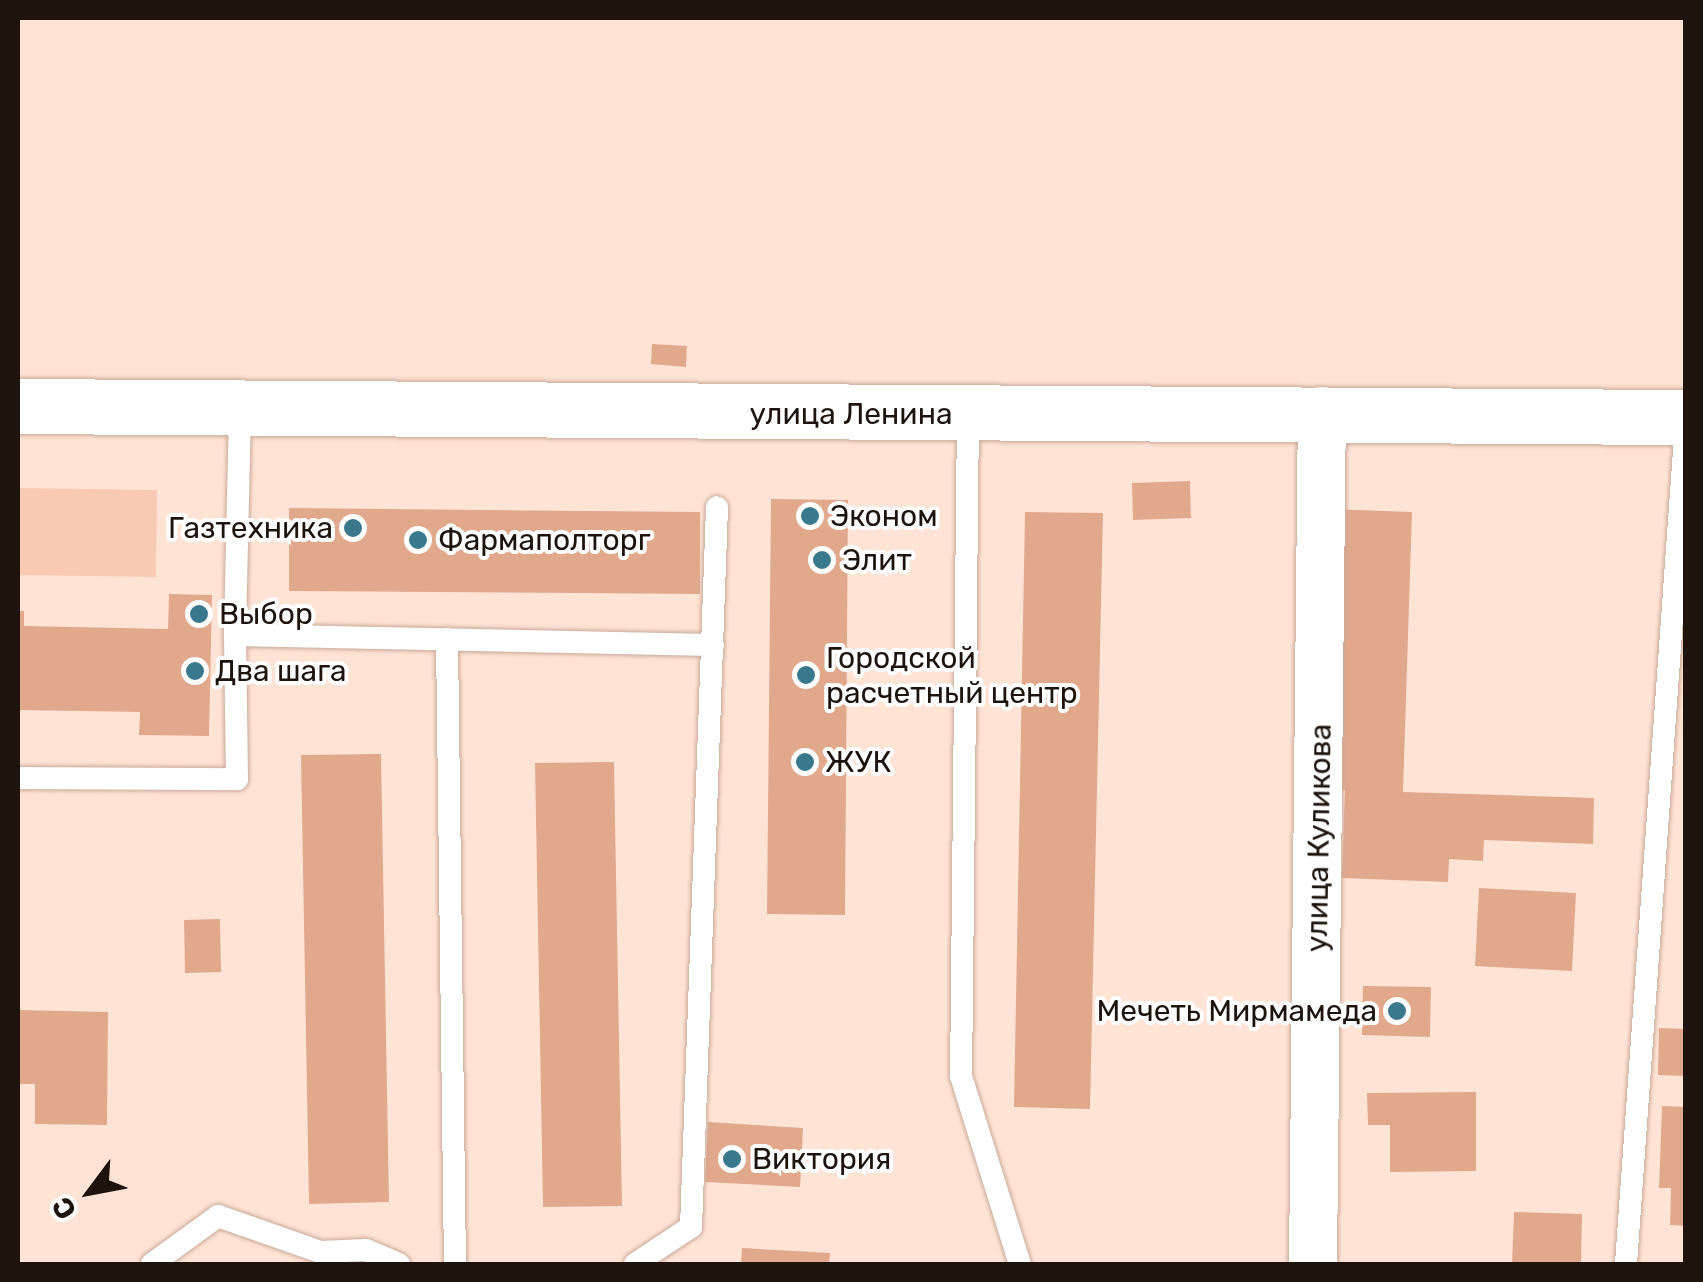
<!DOCTYPE html>
<html>
<head>
<meta charset="utf-8">
<style>
  body { margin:0 }
  #map { position:relative; width:1703px; height:1282px; overflow:hidden; background:#ffe4d6; font-family:Rubik,sans-serif }
  div>[style] { position:absolute }
  [style*='--x'] { left:calc(var(--x)*1px); top:calc(var(--y)*1px); width:calc(var(--w)*1px); rotate:calc(var(--a)*1deg) }
  .green>* { inset:0; background:#f9cab3 }
  .building>* { inset:0; background:#e2a88c }
  .roads { filter:drop-shadow(0 0 2px #c9a999) drop-shadow(0 0 2px #c9a999) }
  .service>* { height:22px; margin:-11px; padding:0 11px; transform-origin:11px; border-radius:11px; background:#fff }
  .minor>* { height:48px; margin:-24px; padding:0 24px; transform-origin:24px; border-radius:24px; background:#fff }
  .tertiary>* { height:55px; margin:-27.5px; padding:0 27.5px; transform-origin:27.5px; border-radius:27.5px; background:#fff }
  .dots>* { width:28px; height:28px; translate:-50% -50%; box-sizing:border-box; border:5px solid #fff; border-radius:50% }
  span { translate:-50% -50%; white-space:nowrap; text-align:center; line-height:1.15; -webkit-text-stroke:8px #fff; paint-order:stroke }
  .street-label { font-size:30px; color:#1e130d }
  .poi-label { font-size:30px; color:#1e130d }
  .left { translate:0 -50%; text-align:left }
  .right { translate:-100% -50%; text-align:right }
  .frame { position:absolute; inset:0; border:20px solid #1e130d; pointer-events:none }
  .north { position:absolute; left:40px; top:1142px; width:100px; height:100px; -webkit-text-stroke:8px #fff; paint-order:stroke; rotate:238deg; font-size:28px; font-weight:700; line-height:40px; text-align:center; color:#1e130d }
  .north::after { content:''; display:block; margin:auto; width:35px; height:45px; background:#1e130d; clip-path:polygon(50% 0,100% 100%,50% 72%,0 100%) }
</style>
</head>
<body>
<div id="map">
  <div class="green">
    <div style="clip-path:polygon(18px 488px,157px 490px,156px 577px,18px 575px)"></div>
  </div>
  <div class="building">
    <div style="clip-path:polygon(652px 344px,687px 346px,686px 367px,651px 364px)"></div>
    <div style="clip-path:polygon(1190px 481px,1191px 518px,1133px 520px,1132px 483px)"></div>
    <div style="clip-path:polygon(771px 499px,848px 500px,845px 915px,767px 914px)"></div>
    <div style="clip-path:polygon(289px 508px,700px 512px,700px 594px,289px 591px)"></div>
    <div style="clip-path:polygon(1329px 509px,1412px 512px,1403px 792px,1594px 798px,1593px 844px,1484px 840px,1483px 861px,1449px 859px,1448px 882px,1342px 878px,1345px 790px,1320px 789px)"></div>
    <div style="clip-path:polygon(1025px 512px,1103px 513px,1090px 1109px,1014px 1107px)"></div>
    <div style="clip-path:polygon(169px 594px,212px 595px,209px 736px,139px 735px,140px 712px,18px 710px,18px 611px,24px 611px,24px 626px,168px 629px)"></div>
    <div style="clip-path:polygon(381px 754px,389px 1202px,309px 1204px,301px 755px)"></div>
    <div style="clip-path:polygon(614px 762px,622px 1206px,543px 1207px,535px 763px)"></div>
    <div style="clip-path:polygon(1479px 888px,1576px 893px,1572px 971px,1475px 966px)"></div>
    <div style="clip-path:polygon(220px 919px,221px 972px,185px 973px,184px 920px)"></div>
    <div style="clip-path:polygon(1363px 986px,1431px 987px,1430px 1037px,1362px 1035px)"></div>
    <div style="clip-path:polygon(18px 1010px,108px 1012px,107px 1125px,35px 1124px,35px 1084px,18px 1084px)"></div>
    <div style="clip-path:polygon(1659px 1028px,1686px 1029px,1686px 1076px,1658px 1075px)"></div>
    <div style="clip-path:polygon(1476px 1092px,1476px 1171px,1390px 1172px,1390px 1125px,1368px 1125px,1367px 1093px)"></div>
    <div style="clip-path:polygon(1662px 1106px,1686px 1107px,1686px 1226px,1670px 1225px,1671px 1188px,1659px 1188px)"></div>
    <div style="clip-path:polygon(708px 1122px,803px 1128px,800px 1187px,705px 1182px)"></div>
    <div style="clip-path:polygon(1514px 1212px,1582px 1214px,1581px 1264px,1512px 1264px)"></div>
    <div style="clip-path:polygon(742px 1248px,830px 1253px,829px 1264px,741px 1264px)"></div>
  </div>
  <div class="roads">
    <div class="service">
      <div style="--x:240;--y:410;--w:225;--a:91.3"></div>
      <div style="--x:235;--y:635;--w:478;--a:1.2"></div>
      <div style="--x:968;--y:413;--w:663;--a:90.6"></div>
      <div style="--x:961;--y:1076;--w:197;--a:72.6"></div>
      <div style="--x:447;--y:639;--w:625;--a:89.27"></div>
      <div style="--x:18;--y:778;--w:219;--a:0.3"></div>
      <div style="--x:237;--y:779;--w:144;--a:-90.8"></div>
      <div style="--x:152;--y:1264;--w:82;--a:-36"></div>
      <div style="--x:218;--y:1216;--w:109;--a:19.3"></div>
      <div style="--x:321;--y:1252;--w:45;--a:-2.5"></div>
      <div style="--x:366;--y:1250;--w:36;--a:23"></div>
      <div style="--x:635;--y:1264;--w:67;--a:-33.5"></div>
      <div style="--x:691;--y:1227;--w:720;--a:-87.93"></div>
      <div style="--x:1626;--y:1264;--w:843;--a:-85.92"></div>
    </div>
    <div class="minor">
      <div style="--x:1313;--y:1264;--w:853;--a:-89.4"></div>
    </div>
    <div class="tertiary">
      <div style="--x:18;--y:406;--w:1668;--a:0.38"></div>
    </div>
  </div>
  <div class="dots">
    <div style="left:810px;top:516px;background:#3a788d"></div>
    <div style="left:353px;top:528px;background:#3a788d"></div>
    <div style="left:418px;top:540px;background:#3a788d"></div>
    <div style="left:822px;top:560px;background:#3a788d"></div>
    <div style="left:199px;top:614px;background:#3a788d"></div>
    <div style="left:195px;top:671px;background:#3a788d"></div>
    <div style="left:806px;top:675px;background:#3a788d"></div>
    <div style="left:805px;top:762px;background:#3a788d"></div>
    <div style="left:1397px;top:1011px;background:#3a788d"></div>
    <div style="left:732px;top:1159px;background:#3a788d"></div>
  </div>
  <div class="street-label">
    <span style="left:851px;top:414px">улица Ленина</span>
    <span style="left:1319px;top:838px;rotate:-89deg">улица Куликова</span>
  </div>
  <div class="poi-label">
    <span class="left" style="left:830px;top:516px">Эконом</span>
    <span class="right" style="left:333px;top:528px">Газтехника</span>
    <span class="left" style="left:438px;top:540px">Фармаполторг</span>
    <span class="left" style="left:842px;top:560px">Элит</span>
    <span class="left" style="left:219px;top:614px">Выбор</span>
    <span class="left" style="left:826px;top:675px">Городской<br>расчетный центр</span>
    <span class="left" style="left:215px;top:671px">Два шага</span>
    <span class="left" style="left:825px;top:762px">ЖУК</span>
    <span class="right" style="left:1377px;top:1011px">Мечеть Мирмамеда</span>
    <span class="left" style="left:752px;top:1159px">Виктория</span>
  </div>
  <div class="frame"></div>
  <div class="north">С</div>
</div>
</body>
</html>
